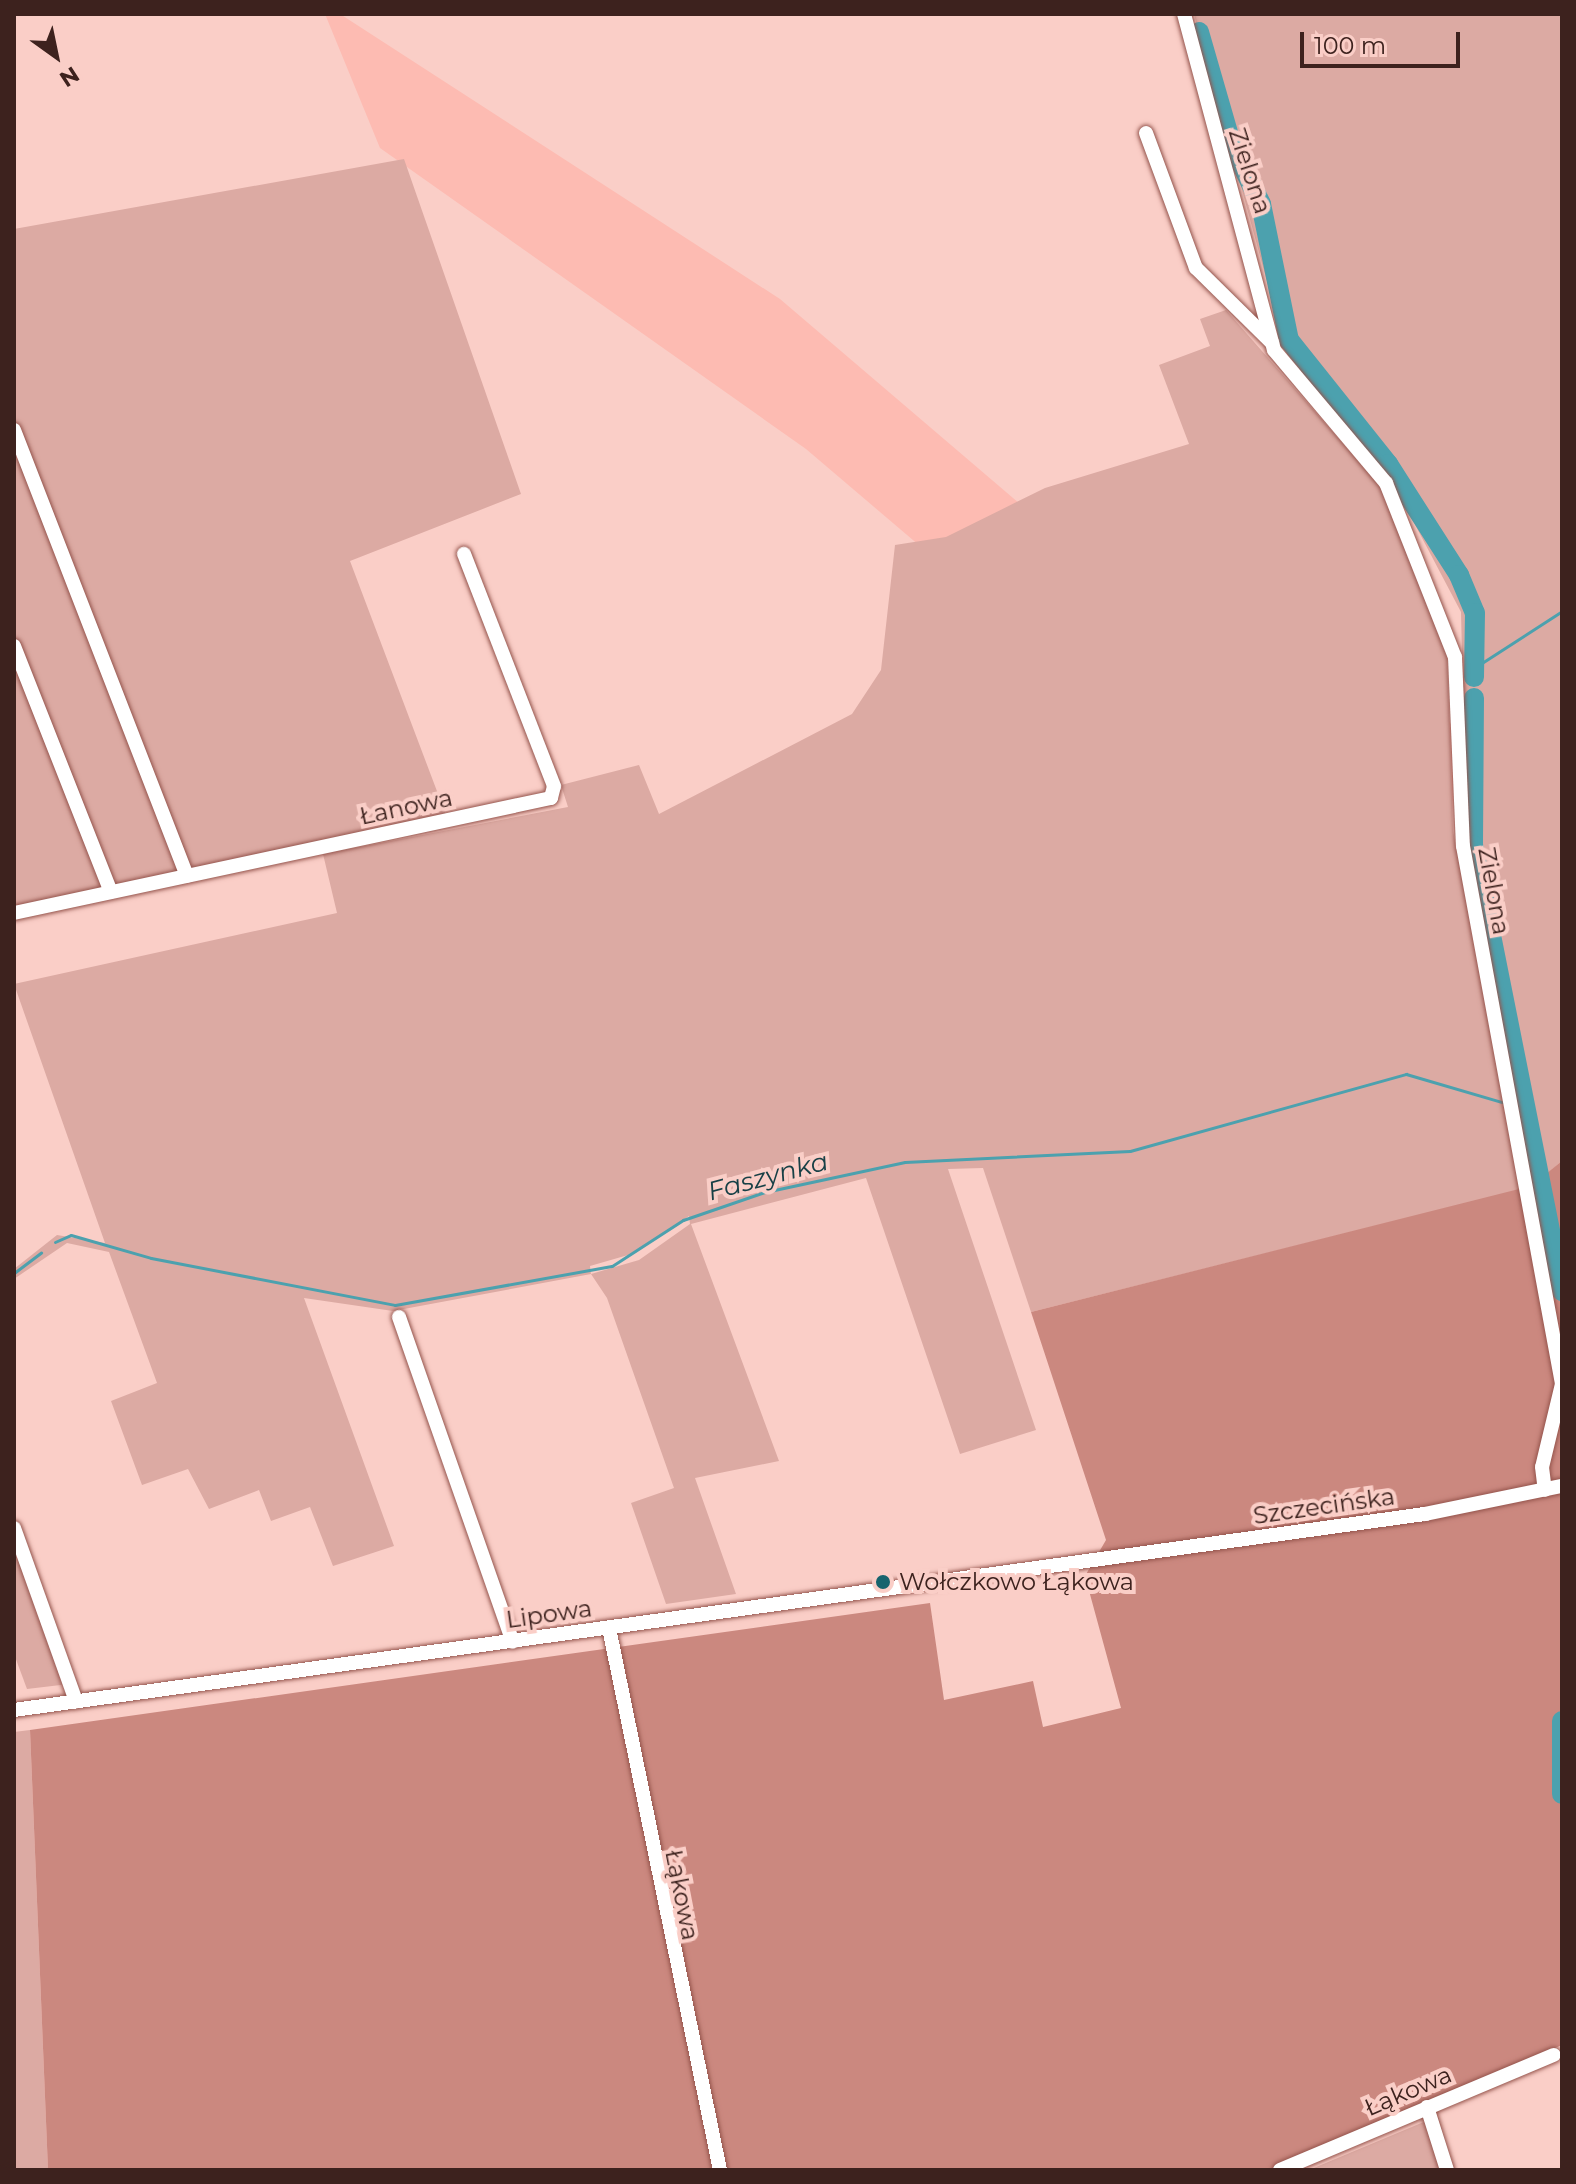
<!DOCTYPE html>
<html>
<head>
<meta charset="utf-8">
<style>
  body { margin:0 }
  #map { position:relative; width:1576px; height:2184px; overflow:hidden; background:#facec7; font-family:Montserrat,sans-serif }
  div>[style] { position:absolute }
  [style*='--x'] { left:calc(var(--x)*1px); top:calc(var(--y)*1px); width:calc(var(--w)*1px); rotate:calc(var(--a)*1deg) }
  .built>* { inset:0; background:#fdbbb2 }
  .green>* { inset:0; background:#dcaaa3 }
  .forest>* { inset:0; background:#cb887f }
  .stream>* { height:3px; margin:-1.5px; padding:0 1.5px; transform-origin:1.5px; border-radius:1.5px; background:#4ca1ae }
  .river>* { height:20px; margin:-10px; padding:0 10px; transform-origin:10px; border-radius:10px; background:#4ca1ae }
  .roads { filter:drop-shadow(0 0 2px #94544c) drop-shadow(0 0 2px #94544c) }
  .minor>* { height:14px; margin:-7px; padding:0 7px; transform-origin:7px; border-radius:7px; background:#fff }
  .dots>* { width:22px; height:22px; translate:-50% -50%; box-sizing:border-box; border:4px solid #facec7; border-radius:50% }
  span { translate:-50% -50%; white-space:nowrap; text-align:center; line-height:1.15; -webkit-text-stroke:8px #facec7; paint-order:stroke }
  .street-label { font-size:24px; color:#3d221e }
  .poi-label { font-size:24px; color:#3d221e }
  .left { translate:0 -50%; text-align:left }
  .water-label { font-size:26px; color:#184046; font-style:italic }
  .frame { position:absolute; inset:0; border:16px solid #3d221e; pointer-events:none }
  .north { position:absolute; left:16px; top:16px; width:80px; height:80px; -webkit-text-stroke:6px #facec7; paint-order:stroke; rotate:147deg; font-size:22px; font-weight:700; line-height:32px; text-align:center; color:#3d221e }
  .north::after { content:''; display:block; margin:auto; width:28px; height:36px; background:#3d221e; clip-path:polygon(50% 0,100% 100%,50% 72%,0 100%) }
  .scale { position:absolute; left:1300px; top:32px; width:160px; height:36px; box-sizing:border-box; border:4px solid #3d221e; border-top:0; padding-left:10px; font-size:24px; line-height:28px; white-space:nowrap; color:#3d221e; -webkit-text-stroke:6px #facec7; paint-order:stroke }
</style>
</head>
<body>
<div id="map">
  <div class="built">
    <div style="clip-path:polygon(325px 14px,340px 14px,780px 299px,1108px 579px,1457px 725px,1451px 834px,1516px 973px,1562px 1049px,1562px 1518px,974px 592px,806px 449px,380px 148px)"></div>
  </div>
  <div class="green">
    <div style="clip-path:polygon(1194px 14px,1562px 15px,1562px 1161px,1532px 1186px,1466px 822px,1461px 612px,1392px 481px,1287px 355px)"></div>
    <div style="clip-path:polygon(404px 159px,521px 494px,350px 561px,446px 815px,14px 907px,14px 229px)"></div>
    <div style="clip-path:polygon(evenodd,1226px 310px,1379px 485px,1447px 650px,1453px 831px,1519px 1190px,1031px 1312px,983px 1168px,948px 1169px,1036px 1430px,960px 1454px,866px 1178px,691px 1224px,779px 1461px,695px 1478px,736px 1594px,666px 1604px,631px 1503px,674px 1488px,607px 1298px,591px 1274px,393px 1311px,304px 1298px,394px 1546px,333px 1566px,310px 1507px,271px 1521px,259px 1490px,209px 1509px,188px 1469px,142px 1485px,111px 1401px,157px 1383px,109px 1252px,67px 1243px,14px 1279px,14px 1269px,57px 1235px,105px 1243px,14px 984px,337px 913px,323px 854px,568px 807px,561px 785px,639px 765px,659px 814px,852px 714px,881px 670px,895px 545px,946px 537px,1045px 488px,1189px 444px,1159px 365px,1210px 346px,1200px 319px,1226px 310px,689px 1216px,690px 1224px,639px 1260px,591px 1274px,590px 1266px,635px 1253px,689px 1216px)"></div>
    <div style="clip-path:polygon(14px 1537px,69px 1684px,27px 1689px,14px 1654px)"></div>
    <div style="clip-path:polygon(30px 1730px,48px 2170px,14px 2170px,14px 1732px)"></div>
    <div style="clip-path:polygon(1438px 2116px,1453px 2170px,1309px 2170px)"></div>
  </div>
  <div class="forest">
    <div style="clip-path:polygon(1562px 1161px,1562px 2045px,1273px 2170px,48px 2170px,30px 1730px,930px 1603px,944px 1700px,1033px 1681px,1043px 1727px,1121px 1708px,1085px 1576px,1106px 1540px,1031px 1312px,1531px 1186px)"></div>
  </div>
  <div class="stream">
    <div style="--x:1474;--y:668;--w:105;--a:-32.9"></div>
    <div style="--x:55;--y:1242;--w:17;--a:-24"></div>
    <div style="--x:71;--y:1235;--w:83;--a:16"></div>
    <div style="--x:151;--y:1258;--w:248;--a:10.9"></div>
    <div style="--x:395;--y:1305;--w:220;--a:-10.2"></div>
    <div style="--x:612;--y:1266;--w:85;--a:-32.9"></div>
    <div style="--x:683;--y:1220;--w:87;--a:-18.9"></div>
    <div style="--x:765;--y:1192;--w:143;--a:-12.1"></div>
    <div style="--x:905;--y:1162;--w:225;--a:-2.8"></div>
    <div style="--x:1130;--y:1151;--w:287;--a:-15.6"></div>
    <div style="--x:1406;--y:1074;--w:100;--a:16.3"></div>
    <div style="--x:14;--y:1273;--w:34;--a:-37"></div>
  </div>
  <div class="river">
    <div style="--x:1199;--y:32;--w:116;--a:73.9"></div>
    <div style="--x:1231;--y:143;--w:68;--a:63.8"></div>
    <div style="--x:1261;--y:204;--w:139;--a:78.4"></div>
    <div style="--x:1289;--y:340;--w:159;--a:51.4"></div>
    <div style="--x:1388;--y:464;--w:132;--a:57.4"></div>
    <div style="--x:1459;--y:575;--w:41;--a:67.2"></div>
    <div style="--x:1475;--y:613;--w:64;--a:90.9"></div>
    <div style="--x:1474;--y:698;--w:147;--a:90.4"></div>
    <div style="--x:1473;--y:845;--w:455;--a:78.7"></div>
    <div style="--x:1562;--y:1721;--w:73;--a:90"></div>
  </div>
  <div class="roads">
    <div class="minor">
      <div style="--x:1184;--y:14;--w:348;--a:75"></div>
      <div style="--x:1274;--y:350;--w:174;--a:49.9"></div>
      <div style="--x:1386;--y:483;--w:187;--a:68.4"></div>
      <div style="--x:1455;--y:657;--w:189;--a:87.6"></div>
      <div style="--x:1463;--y:846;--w:547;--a:79.57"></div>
      <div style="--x:1562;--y:1384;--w:85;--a:103.5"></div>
      <div style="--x:1542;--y:1467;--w:23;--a:83"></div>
      <div style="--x:1146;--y:133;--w:144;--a:69.7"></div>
      <div style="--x:1196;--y:268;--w:107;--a:44.6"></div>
      <div style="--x:14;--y:430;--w:478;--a:68.8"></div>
      <div style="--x:14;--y:646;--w:264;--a:68.5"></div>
      <div style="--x:14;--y:913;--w:549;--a:-12.09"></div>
      <div style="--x:551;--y:798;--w:12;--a:-76"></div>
      <div style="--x:554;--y:786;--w:249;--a:-111.2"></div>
      <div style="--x:399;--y:1317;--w:344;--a:70.7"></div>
      <div style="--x:14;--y:1528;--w:184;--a:70.3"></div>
      <div style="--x:609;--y:1628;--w:553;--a:78.43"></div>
      <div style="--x:14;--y:1710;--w:1425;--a:-7.91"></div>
      <div style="--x:1425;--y:1514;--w:140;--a:-11.6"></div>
      <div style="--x:1427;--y:2107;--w:66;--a:72.4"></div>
      <div style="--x:1280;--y:2170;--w:297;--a:-22.8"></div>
    </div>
  </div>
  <div class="dots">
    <div style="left:883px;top:1582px;background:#18646e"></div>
  </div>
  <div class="street-label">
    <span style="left:1250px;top:171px;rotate:72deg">Zielona</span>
    <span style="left:406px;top:807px;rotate:-12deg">Łanowa</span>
    <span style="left:1494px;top:891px;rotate:80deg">Zielona</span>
    <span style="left:1324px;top:1506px;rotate:-8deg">Szczecińska</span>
    <span style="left:549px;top:1614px;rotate:-8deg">Lipowa</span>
    <span style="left:682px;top:1895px;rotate:79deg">Łąkowa</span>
    <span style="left:1408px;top:2091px;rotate:-23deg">Łąkowa</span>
  </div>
  <div class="poi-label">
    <span class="left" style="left:899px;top:1582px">Wołczkowo Łąkowa</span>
  </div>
  <div class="water-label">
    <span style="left:768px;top:1177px;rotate:-15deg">Faszynka</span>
  </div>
  <div class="frame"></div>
  <div class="north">N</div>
  <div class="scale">100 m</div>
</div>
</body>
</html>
